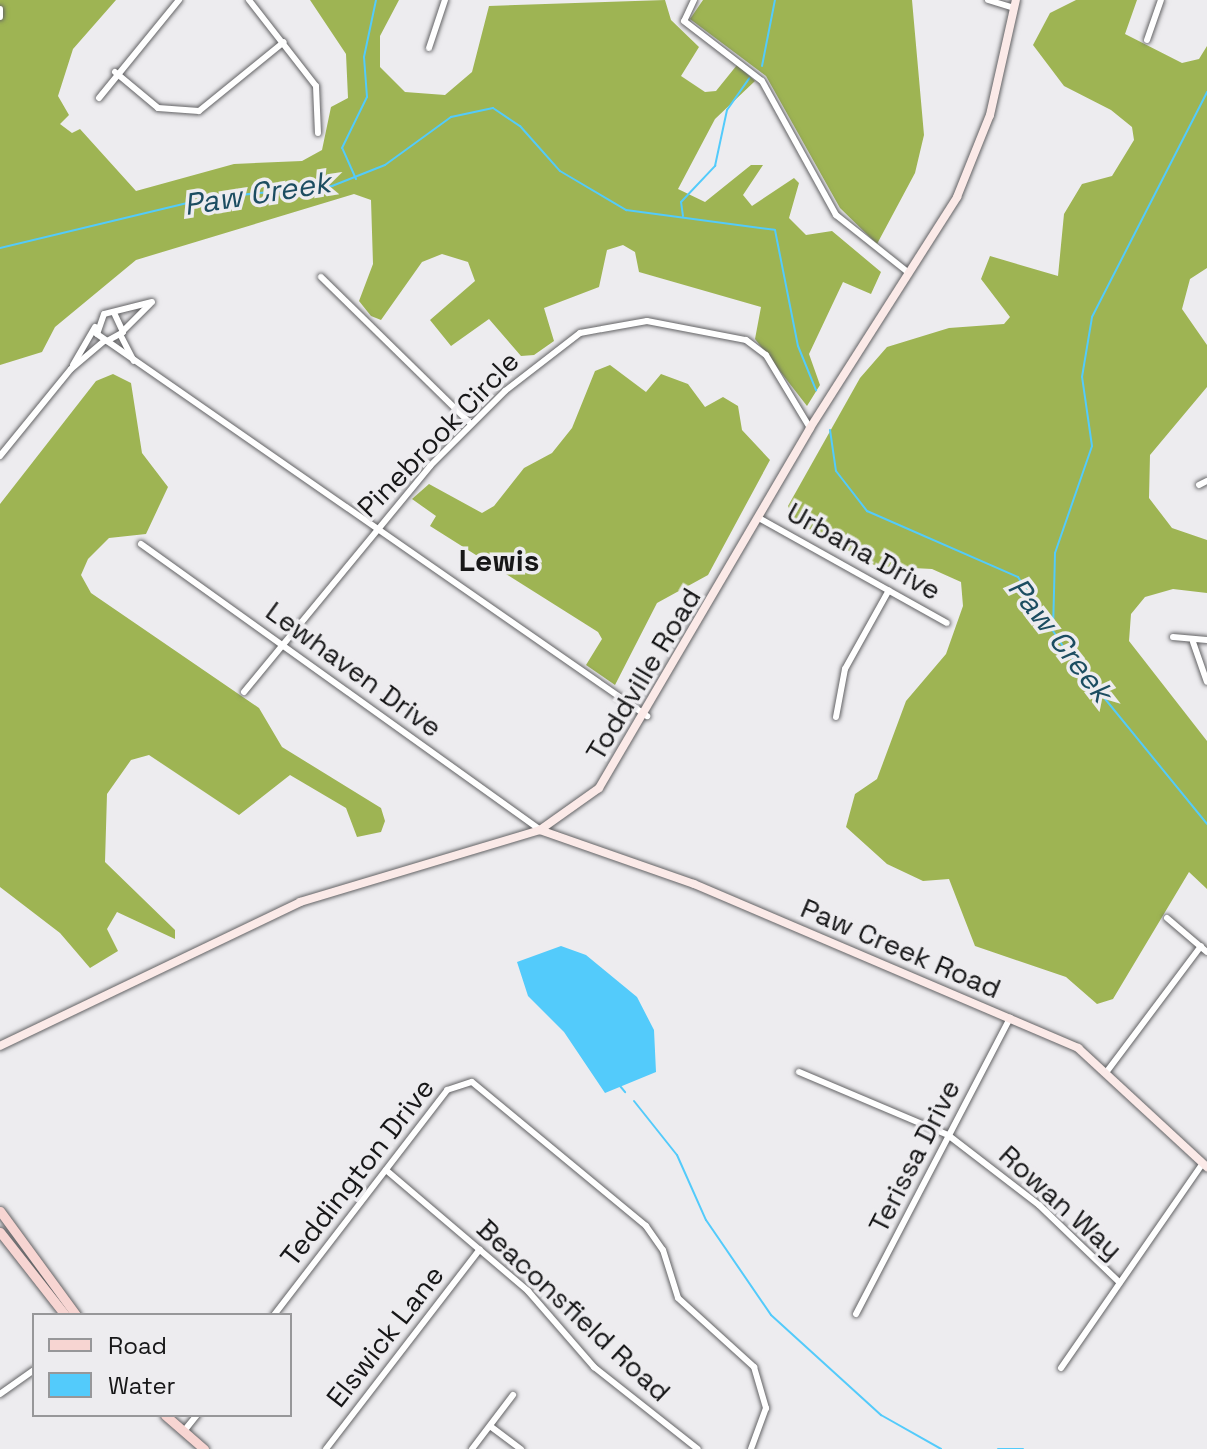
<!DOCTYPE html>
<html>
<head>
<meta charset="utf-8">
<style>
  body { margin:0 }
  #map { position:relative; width:1207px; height:1449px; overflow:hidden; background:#edecef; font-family:"Space Grotesk",sans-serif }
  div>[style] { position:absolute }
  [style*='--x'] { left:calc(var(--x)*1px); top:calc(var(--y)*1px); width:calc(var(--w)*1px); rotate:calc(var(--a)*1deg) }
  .forest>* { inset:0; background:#9eb453 }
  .water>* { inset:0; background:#53cbfb }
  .stream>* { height:2px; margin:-1px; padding:0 1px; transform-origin:1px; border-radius:1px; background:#53cbfb }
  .roads { filter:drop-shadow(0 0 2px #636365) drop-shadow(0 0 2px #636365) }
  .street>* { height:6px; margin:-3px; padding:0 3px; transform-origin:3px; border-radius:3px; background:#fff }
  .secondary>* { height:8px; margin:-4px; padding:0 4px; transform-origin:4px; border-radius:4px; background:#fbeae8 }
  .primary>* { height:9px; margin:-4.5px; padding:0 4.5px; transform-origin:4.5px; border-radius:4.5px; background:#f7d5d2 }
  span { translate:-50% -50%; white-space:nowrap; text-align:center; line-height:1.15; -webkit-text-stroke:7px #edecef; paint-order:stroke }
  .street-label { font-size:28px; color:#171718 }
  .water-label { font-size:30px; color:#1c4d61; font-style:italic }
  .neighbourhood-label { font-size:30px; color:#171718; font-weight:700 }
  .legend { position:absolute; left:32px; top:1313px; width:260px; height:104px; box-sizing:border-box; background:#edecef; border:2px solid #979799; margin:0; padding:10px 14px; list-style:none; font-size:24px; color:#171718 }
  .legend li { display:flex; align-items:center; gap:16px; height:40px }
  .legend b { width:40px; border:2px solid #979799 }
</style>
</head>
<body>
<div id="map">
  <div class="forest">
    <div style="clip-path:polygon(0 0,116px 0,73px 49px,58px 96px,69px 115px,60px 124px,72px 133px,80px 129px,136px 191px,234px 164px,302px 161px,322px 150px,331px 107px,348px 98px,346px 54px,310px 0,399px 0,380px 36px,380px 67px,405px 92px,445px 95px,472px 72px,489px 6px,665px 0,671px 20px,699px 47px,681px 76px,705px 92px,716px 91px,737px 65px,755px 81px,715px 119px,678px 189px,705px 202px,751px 165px,763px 165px,743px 195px,752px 206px,794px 178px,799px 183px,789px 218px,806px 235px,832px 231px,881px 272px,871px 294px,843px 282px,809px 354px,820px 385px,807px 406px,755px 339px,761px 307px,639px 272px,635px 252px,623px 245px,607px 250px,599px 287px,544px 308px,554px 341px,534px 355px,521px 356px,489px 319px,451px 346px,430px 320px,475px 281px,468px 262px,442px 254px,422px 262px,381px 320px,371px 316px,359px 301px,373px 264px,371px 200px,354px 194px,136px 260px,55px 327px,42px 352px,0 365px)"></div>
    <div style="clip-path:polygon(703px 0,912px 0,924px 135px,915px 173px,877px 244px,840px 208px,766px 76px,690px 19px)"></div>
    <div style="clip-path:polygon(1076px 0,1137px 0,1125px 34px,1182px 63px,1199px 59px,1207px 46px,1207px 268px,1190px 279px,1182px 309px,1207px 345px,1207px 387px,1150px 455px,1149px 498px,1172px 528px,1207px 540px,1207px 593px,1173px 589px,1145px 597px,1131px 614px,1129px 641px,1207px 741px,1207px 889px,1189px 872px,1113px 999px,1097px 1004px,1066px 977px,975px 946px,949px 879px,923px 881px,887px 864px,846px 827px,855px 794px,877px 779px,906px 701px,946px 654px,963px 606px,961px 582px,932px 569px,876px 566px,793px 520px,788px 506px,860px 378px,887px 347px,949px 328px,1004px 324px,1010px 317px,981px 279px,990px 256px,1058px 276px,1064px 214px,1082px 184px,1112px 176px,1134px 140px,1132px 127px,1111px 110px,1064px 86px,1033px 45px,1050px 13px)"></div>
    <div style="clip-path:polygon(610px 365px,646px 392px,661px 374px,688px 384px,705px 407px,723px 397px,738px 406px,742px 430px,770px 460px,708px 575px,657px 603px,615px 685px,586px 665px,602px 639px,598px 632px,430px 526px,436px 516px,412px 499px,429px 484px,482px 513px,494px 506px,524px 468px,552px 453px,572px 428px,595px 371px)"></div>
    <div style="clip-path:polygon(113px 374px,131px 383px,142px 453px,168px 487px,146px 534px,109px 538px,88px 559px,81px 575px,91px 593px,259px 708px,282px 747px,381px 808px,385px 821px,381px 832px,357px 837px,346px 808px,290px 775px,239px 815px,149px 755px,131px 760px,107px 794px,105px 862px,175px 930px,175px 939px,117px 912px,107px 929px,118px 951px,90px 968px,60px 933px,0 887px,0 504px,96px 381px)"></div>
  </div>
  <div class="water">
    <div style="clip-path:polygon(561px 946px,586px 955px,637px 997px,654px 1030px,656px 1072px,605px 1093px,564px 1032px,528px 996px,517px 962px)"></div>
  </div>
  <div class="stream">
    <div style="--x:762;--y:66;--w:67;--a:-78.9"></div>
    <div style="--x:356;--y:179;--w:34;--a:-114"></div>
    <div style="--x:342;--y:148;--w:57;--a:-63.9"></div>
    <div style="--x:367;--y:97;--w:40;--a:-94.3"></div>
    <div style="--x:364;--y:57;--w:58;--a:-78.1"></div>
    <div style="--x:683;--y:216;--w:14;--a:-98"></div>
    <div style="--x:681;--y:202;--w:50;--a:-46.6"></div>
    <div style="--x:715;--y:166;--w:57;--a:-77.9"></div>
    <div style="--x:727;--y:110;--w:39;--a:-55"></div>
    <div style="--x:0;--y:248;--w:214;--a:-13.5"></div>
    <div style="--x:208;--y:198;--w:125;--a:-5.5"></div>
    <div style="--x:332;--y:186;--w:57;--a:-21.6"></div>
    <div style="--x:385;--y:165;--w:82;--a:-36"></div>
    <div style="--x:451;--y:117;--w:43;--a:-12.1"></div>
    <div style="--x:493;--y:108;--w:32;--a:34"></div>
    <div style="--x:520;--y:126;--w:60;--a:48.4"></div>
    <div style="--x:560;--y:171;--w:77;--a:30.6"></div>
    <div style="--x:626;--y:210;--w:150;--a:7.6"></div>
    <div style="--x:775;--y:230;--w:118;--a:78.8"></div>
    <div style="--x:798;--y:346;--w:48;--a:67.8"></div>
    <div style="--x:830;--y:430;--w:41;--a:81.7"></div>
    <div style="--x:836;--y:471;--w:51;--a:52.2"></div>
    <div style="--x:867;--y:511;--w:165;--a:23.6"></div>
    <div style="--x:1018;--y:577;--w:88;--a:57"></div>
    <div style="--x:1066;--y:651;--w:223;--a:50.8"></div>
    <div style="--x:1053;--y:630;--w:77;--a:-88.5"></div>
    <div style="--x:1055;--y:553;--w:113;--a:-70.9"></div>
    <div style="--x:1092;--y:446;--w:70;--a:-98.2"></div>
    <div style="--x:1082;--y:377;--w:61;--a:-80.5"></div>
    <div style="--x:1092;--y:317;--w:253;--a:-62.9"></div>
    <div style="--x:620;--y:1086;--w:8;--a:50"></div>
    <div style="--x:634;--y:1101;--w:69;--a:51.5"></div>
    <div style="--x:677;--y:1155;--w:71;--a:66"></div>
    <div style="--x:706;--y:1220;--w:115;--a:55.6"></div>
    <div style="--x:771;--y:1315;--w:149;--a:42.3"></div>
    <div style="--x:881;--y:1415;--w:69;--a:29.5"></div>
    <div style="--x:998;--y:1449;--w:25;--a:0"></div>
  </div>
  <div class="roads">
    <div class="street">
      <div style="--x:249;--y:0;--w:109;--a:52.1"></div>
      <div style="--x:316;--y:86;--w:47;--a:87.6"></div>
      <div style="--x:694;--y:0;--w:23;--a:115"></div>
      <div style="--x:684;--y:21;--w:98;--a:37.6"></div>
      <div style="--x:762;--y:81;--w:153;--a:61.1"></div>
      <div style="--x:836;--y:215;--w:93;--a:38.5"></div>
      <div style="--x:988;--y:0;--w:27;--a:17"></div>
      <div style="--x:0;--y:9;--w:8;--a:90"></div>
      <div style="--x:1147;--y:40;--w:42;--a:-70.7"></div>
      <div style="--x:429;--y:48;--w:51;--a:-71.6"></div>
      <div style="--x:115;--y:72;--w:56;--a:39.9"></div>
      <div style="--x:158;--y:108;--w:41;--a:4.2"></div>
      <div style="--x:199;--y:111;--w:109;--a:-39.1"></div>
      <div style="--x:99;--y:98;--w:127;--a:-50.8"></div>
      <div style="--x:321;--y:277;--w:210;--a:44.4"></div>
      <div style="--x:152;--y:302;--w:49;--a:166"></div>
      <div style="--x:104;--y:314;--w:21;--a:109"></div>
      <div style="--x:97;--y:334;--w:670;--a:34.78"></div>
      <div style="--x:124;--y:330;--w:37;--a:-45"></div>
      <div style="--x:121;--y:336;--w:28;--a:63"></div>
      <div style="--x:107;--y:341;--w:18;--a:-29"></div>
      <div style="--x:123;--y:332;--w:21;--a:-115"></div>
      <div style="--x:73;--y:365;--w:44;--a:-59.9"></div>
      <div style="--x:0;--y:456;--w:112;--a:-50.8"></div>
      <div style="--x:71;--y:369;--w:43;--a:-40.3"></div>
      <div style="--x:1199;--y:485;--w:9;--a:-27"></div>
      <div style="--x:759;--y:518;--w:215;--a:29.2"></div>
      <div style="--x:141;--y:544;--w:491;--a:35.6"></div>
      <div style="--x:1173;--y:637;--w:34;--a:5"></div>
      <div style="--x:1193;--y:642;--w:42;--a:70.7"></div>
      <div style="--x:244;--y:692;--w:293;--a:-50.5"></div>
      <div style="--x:430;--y:466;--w:106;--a:-45"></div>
      <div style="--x:505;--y:391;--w:95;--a:-37.7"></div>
      <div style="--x:580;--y:333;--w:68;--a:-10.2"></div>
      <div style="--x:647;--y:321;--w:101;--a:10.9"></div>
      <div style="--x:746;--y:340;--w:25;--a:37"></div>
      <div style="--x:766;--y:355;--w:85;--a:58.9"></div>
      <div style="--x:836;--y:717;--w:49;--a:-79.4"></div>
      <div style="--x:845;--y:669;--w:90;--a:-60.9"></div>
      <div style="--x:1167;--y:918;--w:52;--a:40.4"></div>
      <div style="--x:1108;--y:1070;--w:155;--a:-53.1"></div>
      <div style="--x:799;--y:1072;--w:162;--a:22.9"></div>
      <div style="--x:948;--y:1135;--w:115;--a:37.6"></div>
      <div style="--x:1039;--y:1205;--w:112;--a:43.9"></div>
      <div style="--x:386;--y:1170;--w:187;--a:40.4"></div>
      <div style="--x:528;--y:1291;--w:101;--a:49"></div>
      <div style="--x:594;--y:1367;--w:132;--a:38.3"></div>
      <div style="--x:856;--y:1314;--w:334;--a:-62.5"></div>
      <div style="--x:274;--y:1315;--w:284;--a:-52.4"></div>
      <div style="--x:447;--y:1090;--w:26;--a:-18"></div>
      <div style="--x:472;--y:1082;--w:226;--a:39.6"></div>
      <div style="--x:646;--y:1226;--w:29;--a:55"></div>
      <div style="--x:663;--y:1250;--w:50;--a:72.6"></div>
      <div style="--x:678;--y:1298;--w:103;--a:42.2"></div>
      <div style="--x:754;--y:1367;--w:43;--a:73.7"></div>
      <div style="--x:766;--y:1408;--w:44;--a:110.1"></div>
      <div style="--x:1061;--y:1368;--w:248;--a:-55.3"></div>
      <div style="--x:0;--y:1394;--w:42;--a:-35.2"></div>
      <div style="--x:490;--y:1426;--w:39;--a:37"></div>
      <div style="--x:184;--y:1431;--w:21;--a:-51"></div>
      <div style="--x:326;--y:1449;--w:252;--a:-52.4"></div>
      <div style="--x:472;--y:1449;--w:68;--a:-52.8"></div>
    </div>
    <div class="secondary">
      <div style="--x:540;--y:830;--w:163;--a:19.3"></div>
      <div style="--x:694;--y:884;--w:418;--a:23.1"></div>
      <div style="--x:1078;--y:1048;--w:176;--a:42.7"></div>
      <div style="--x:0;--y:1046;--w:333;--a:-25.6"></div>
      <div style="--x:300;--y:902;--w:251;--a:-16.7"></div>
      <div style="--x:540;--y:830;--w:72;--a:-35.4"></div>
      <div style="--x:599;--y:788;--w:417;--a:-59.6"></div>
      <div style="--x:810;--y:428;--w:274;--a:-57.5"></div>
      <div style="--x:957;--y:197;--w:88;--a:-68.1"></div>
      <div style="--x:990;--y:115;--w:118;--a:-77.3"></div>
    </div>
    <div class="primary">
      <div style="--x:0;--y:1211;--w:129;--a:53.8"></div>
      <div style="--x:0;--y:1232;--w:105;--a:51.9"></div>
      <div style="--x:165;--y:1415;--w:52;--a:41.1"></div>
    </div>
  </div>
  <div class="street-label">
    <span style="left:438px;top:434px;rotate:-46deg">Pinebrook Circle</span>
    <span style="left:864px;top:551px;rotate:29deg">Urbana Drive</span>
    <span style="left:354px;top:669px;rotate:36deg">Lewhaven Drive</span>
    <span style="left:643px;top:674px;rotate:-59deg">Toddville Road</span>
    <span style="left:901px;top:948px;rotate:23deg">Paw Creek Road</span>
    <span style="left:914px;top:1156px;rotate:-63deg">Terissa Drive</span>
    <span style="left:357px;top:1172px;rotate:-52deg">Teddington Drive</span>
    <span style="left:1061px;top:1202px;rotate:42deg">Rowan Way</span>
    <span style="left:574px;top:1310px;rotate:43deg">Beaconsfield Road</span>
    <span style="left:385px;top:1336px;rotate:-52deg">Elswick Lane</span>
  </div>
  <div class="water-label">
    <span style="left:257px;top:194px;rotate:-9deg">Paw Creek</span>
    <span style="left:1060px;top:640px;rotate:52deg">Paw Creek</span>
  </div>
  <div class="neighbourhood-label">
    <span style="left:499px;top:561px">Lewis</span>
  </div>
  <ul class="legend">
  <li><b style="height:10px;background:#f7d5d2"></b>Road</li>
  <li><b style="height:22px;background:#53cbfb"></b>Water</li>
  </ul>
</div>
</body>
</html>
